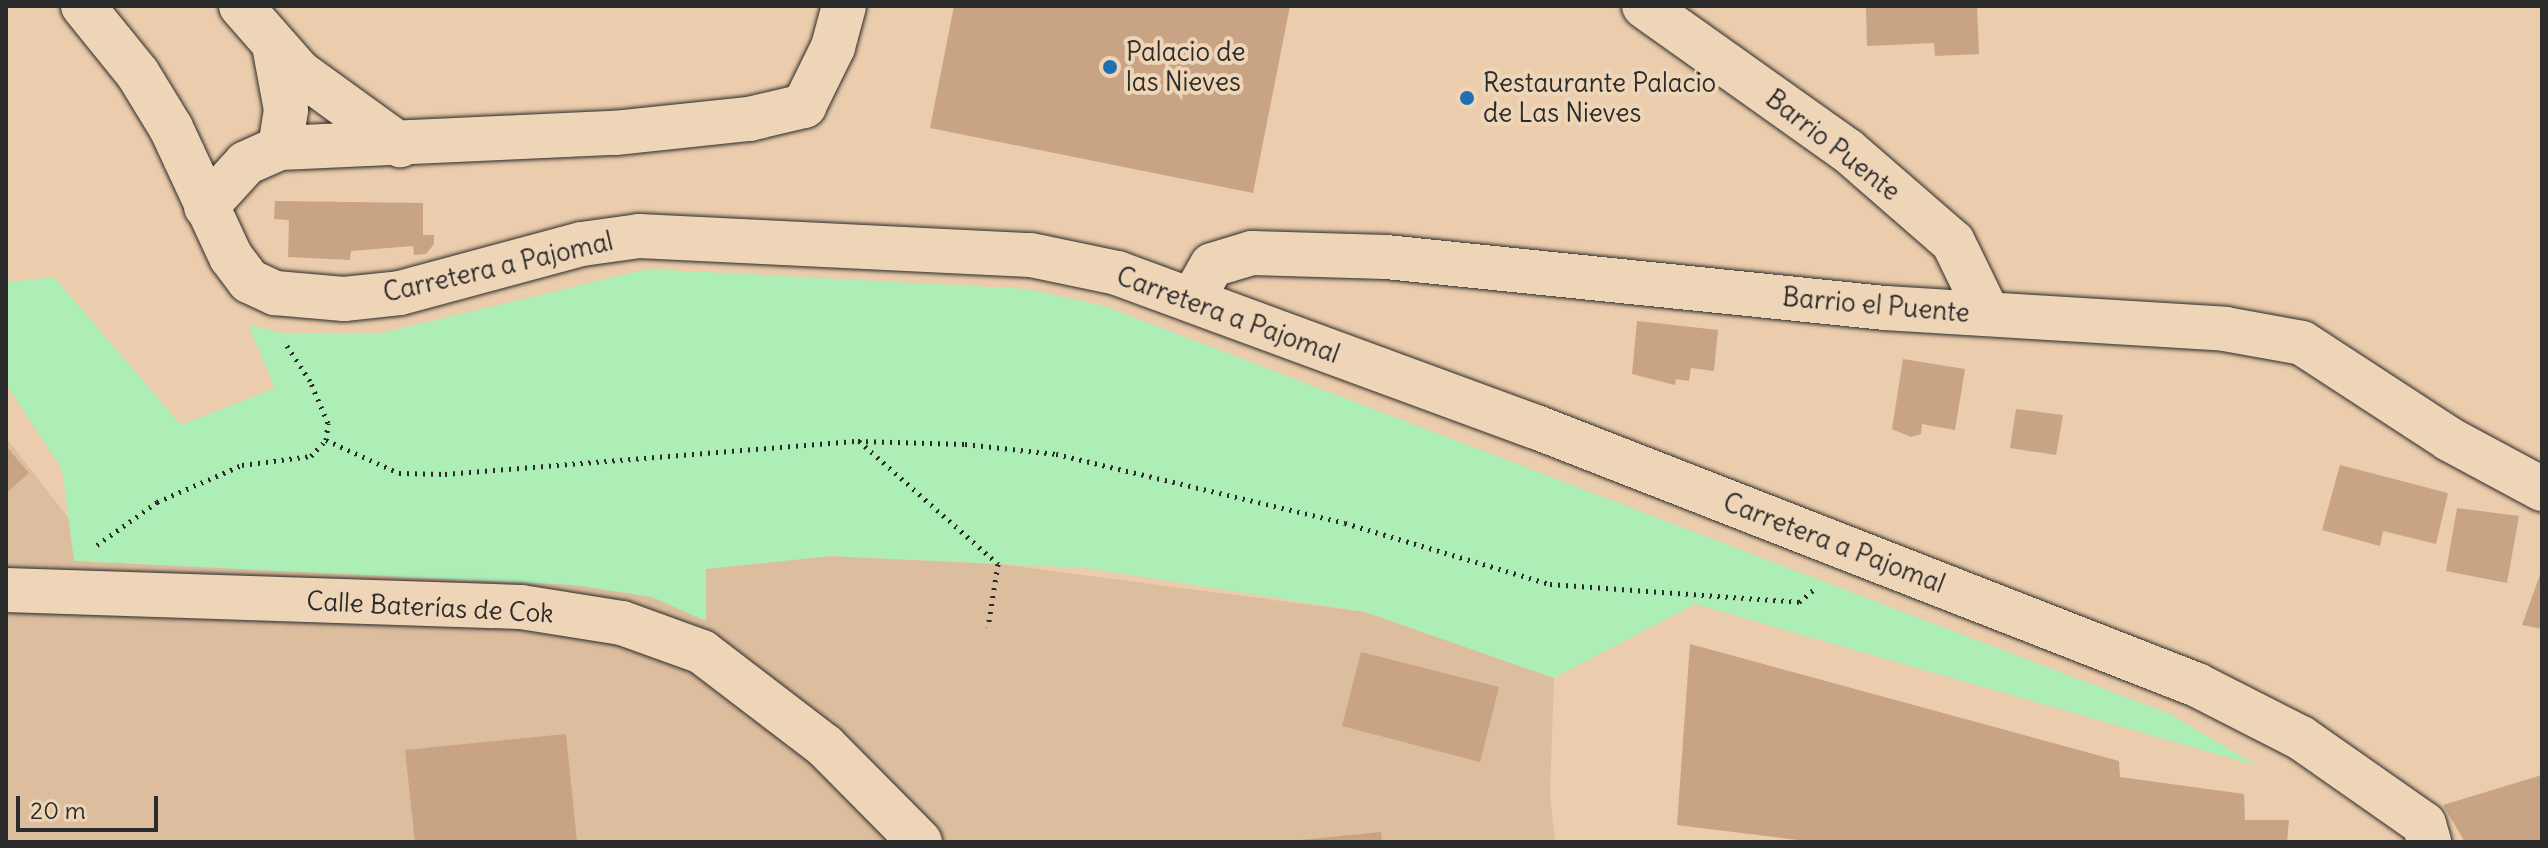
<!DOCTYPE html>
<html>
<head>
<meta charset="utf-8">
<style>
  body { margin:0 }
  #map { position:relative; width:2548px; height:848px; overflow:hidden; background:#ebccac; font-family:Delius,sans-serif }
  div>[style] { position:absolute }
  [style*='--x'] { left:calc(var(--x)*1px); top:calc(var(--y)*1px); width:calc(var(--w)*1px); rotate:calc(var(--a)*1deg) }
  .built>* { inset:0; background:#dcbd9e }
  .green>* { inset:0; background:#adeeb7 }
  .building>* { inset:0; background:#c8a384 }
  .path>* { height:5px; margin-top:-2.5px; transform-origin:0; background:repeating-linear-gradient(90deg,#2b2b2b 0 2px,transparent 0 8px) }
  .roads { filter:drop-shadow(0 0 2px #2b2b2b) drop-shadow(0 0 2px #2b2b2b) }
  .minor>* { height:44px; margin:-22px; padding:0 22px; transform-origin:22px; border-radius:22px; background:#efd5b7 }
  .dots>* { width:22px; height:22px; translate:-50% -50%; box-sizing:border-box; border:4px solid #efd5b7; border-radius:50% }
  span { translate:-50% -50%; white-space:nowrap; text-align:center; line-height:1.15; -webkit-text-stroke:8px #efd5b7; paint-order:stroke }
  .poi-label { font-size:26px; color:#2b2b2b }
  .left { translate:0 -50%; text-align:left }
  .street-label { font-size:26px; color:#2b2b2b }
  .frame { position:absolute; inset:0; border:8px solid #2b2b2b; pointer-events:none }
  .scale { position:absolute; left:16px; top:796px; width:142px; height:36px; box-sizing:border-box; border:4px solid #2b2b2b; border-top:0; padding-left:10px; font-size:24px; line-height:28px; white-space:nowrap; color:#2b2b2b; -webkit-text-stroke:6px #efd5b7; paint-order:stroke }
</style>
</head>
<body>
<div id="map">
  <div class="built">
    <div style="clip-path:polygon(6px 438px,92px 548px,705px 569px,830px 556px,998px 564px,1365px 612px,1554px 678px,1550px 794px,1555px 842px,6px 842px)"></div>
  </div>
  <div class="green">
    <div style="clip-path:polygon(648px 269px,1027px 289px,1104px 306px,2170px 714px,2258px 766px,1695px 604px,1554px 678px,1365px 612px,1086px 568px,830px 556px,706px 569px,706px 621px,652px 597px,574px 585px,74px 561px,62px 469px,6px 384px,6px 282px,54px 277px,181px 425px,275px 388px,248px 324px,280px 333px,382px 333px)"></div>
  </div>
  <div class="building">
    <div style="clip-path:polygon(954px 6px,1290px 6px,1253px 193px,930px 128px)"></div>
    <div style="clip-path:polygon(1911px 6px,1977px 6px,1979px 54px,1935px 56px,1934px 43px,1867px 46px,1866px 8px)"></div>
    <div style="clip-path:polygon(275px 201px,423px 203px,423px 235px,434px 235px,434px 244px,426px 254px,414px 255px,413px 246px,351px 251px,350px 260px,288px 257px,289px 220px,274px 219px)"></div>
    <div style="clip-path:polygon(1637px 321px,1718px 330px,1714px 371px,1691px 368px,1689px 381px,1676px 379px,1675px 385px,1632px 374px)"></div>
    <div style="clip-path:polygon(1903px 359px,1965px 369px,1955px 430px,1922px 424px,1921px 434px,1911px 437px,1892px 429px)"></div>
    <div style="clip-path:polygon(2016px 409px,2063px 415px,2056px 455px,2010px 448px)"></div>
    <div style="clip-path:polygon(6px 446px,29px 473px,6px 493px)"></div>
    <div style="clip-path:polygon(2340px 465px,2448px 493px,2436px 544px,2383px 531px,2380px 546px,2322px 530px)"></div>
    <div style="clip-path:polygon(2457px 508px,2519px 516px,2507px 583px,2446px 571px)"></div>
    <div style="clip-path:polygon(2542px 569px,2542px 629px,2522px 625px)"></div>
    <div style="clip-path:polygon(1690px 644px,2119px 761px,2120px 777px,2244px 794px,2245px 820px,2289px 820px,2287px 842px,1814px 842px,1677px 825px)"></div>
    <div style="clip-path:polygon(1361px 652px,1499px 687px,1480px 762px,1342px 726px)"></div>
    <div style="clip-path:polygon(566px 734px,577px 842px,415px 842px,405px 750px)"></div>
    <div style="clip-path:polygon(2542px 775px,2542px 842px,2465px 842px,2443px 805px)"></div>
    <div style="clip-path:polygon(1381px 832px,1382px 842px,1301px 842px,1301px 840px)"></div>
  </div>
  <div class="path">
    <div style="--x:326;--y:440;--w:80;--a:24.3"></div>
    <div style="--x:399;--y:473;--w:46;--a:1.2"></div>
    <div style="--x:445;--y:474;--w:414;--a:-4.6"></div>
    <div style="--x:858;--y:441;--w:107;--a:1.6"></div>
    <div style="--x:965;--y:444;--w:92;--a:6.3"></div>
    <div style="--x:1056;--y:454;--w:297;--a:13.4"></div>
    <div style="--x:1345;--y:523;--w:214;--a:16.6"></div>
    <div style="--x:1550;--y:584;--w:250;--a:4.1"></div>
    <div style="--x:1799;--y:602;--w:23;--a:-40"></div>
    <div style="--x:859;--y:441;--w:186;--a:41.5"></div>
    <div style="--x:998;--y:564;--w:64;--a:99"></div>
    <div style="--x:97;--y:545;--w:74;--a:-35.6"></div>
    <div style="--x:157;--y:502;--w:93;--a:-23.5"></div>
    <div style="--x:242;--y:465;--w:70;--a:-7.4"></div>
    <div style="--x:311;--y:456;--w:22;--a:-47"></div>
    <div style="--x:326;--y:440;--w:17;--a:-83"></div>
    <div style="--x:328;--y:423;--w:46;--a:-113.2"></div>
    <div style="--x:310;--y:381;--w:48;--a:-123"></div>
  </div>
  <div class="roads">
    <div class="minor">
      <div style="--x:83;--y:6;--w:87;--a:51"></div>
      <div style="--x:138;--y:74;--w:63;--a:58.6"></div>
      <div style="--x:171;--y:128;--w:142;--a:65.1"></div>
      <div style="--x:231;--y:257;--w:30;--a:53"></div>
      <div style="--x:249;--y:281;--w:29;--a:25"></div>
      <div style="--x:275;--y:293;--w:69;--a:5"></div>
      <div style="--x:344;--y:299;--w:56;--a:-6.1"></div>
      <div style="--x:400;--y:293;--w:188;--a:-15.1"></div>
      <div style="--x:582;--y:244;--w:58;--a:-8"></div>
      <div style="--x:639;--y:236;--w:392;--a:2.8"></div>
      <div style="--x:1031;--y:255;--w:88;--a:11.8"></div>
      <div style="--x:1117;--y:273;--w:446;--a:20.2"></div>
      <div style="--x:1536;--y:427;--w:710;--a:21.32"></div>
      <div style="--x:2197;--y:685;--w:117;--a:27"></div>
      <div style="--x:2301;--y:738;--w:150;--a:35"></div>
      <div style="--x:2424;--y:824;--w:19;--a:74"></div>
      <div style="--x:241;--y:6;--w:88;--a:48.7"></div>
      <div style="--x:299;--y:72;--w:125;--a:35.9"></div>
      <div style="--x:1644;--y:6;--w:249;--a:35.4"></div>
      <div style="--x:1847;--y:150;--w:140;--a:41"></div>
      <div style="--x:1953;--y:242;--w:80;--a:64.1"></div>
      <div style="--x:274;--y:45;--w:66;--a:79.5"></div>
      <div style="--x:286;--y:110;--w:38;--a:99"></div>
      <div style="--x:206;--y:207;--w:59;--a:-47.7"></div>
      <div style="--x:246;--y:163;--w:37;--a:-24"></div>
      <div style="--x:280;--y:148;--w:335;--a:-2.6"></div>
      <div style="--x:615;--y:133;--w:135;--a:-6"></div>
      <div style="--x:749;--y:119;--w:57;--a:-13.3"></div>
      <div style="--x:804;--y:106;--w:66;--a:-63.8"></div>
      <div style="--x:833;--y:47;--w:42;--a:-75"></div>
      <div style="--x:1192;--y:300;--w:40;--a:-60.3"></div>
      <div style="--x:1212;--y:265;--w:42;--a:-16.7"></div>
      <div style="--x:1252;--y:253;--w:134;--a:1.7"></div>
      <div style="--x:1386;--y:257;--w:502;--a:5.84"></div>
      <div style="--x:1885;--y:308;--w:341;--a:3.5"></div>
      <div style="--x:2225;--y:329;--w:78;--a:10.3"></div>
      <div style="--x:2302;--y:343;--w:176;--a:33.1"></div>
      <div style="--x:2449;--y:439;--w:106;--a:28.3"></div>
      <div style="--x:6;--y:590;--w:515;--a:1.89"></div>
      <div style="--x:521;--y:607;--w:102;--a:9"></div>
      <div style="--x:622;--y:623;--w:85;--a:19.9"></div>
      <div style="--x:702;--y:652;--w:155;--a:37.4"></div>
      <div style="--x:825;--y:746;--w:135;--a:45.3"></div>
    </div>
  </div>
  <div class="dots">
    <div style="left:1110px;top:67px;background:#1f6fb2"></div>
    <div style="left:1467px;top:98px;background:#1f6fb2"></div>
  </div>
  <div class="poi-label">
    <span class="left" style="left:1126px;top:67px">Palacio de<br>las Nieves</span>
    <span class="left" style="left:1483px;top:98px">Restaurante Palacio<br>de Las Nieves</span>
  </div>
  <div class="street-label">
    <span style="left:1833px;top:145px;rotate:38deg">Barrio Puente</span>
    <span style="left:498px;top:267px;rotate:-13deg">Carretera a Pajomal</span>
    <span style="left:1876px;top:305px;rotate:5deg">Barrio el Puente</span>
    <span style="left:1228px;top:315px;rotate:20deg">Carretera a Pajomal</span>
    <span style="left:1834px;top:543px;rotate:21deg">Carretera a Pajomal</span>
    <span style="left:430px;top:607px;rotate:3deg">Calle Baterías de Cok</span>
  </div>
  <div class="frame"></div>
  <div class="scale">20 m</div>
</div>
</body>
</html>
